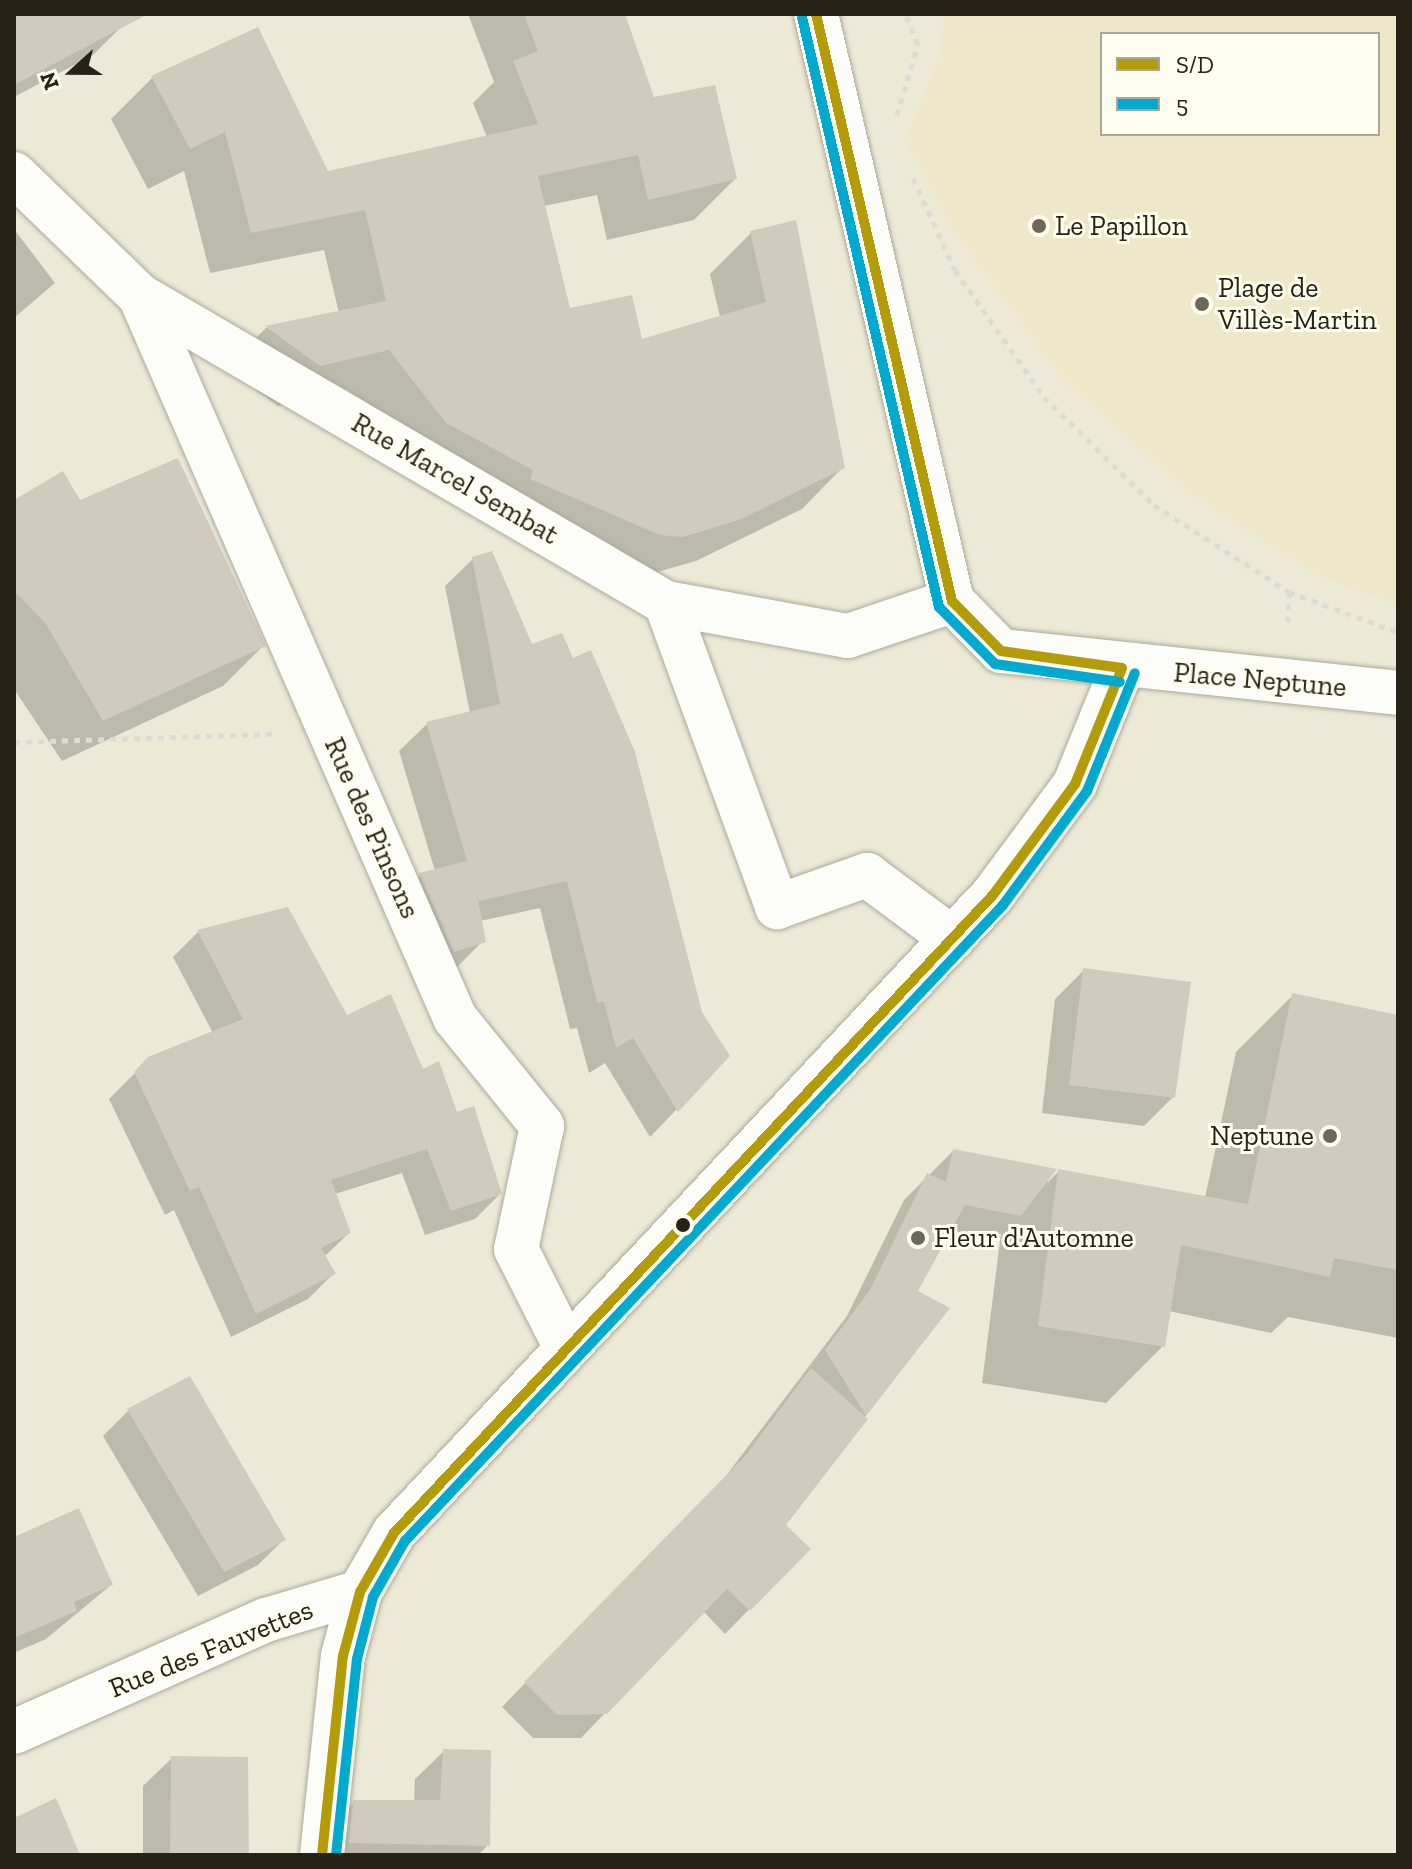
<!DOCTYPE html>
<html>
<head>
<meta charset="utf-8">
<style>
  body { margin:0 }
  #map { position:relative; width:1412px; height:1869px; overflow:hidden; background:#ece9d6; font-family:"Zilla Slab",serif }
  div>[style] { position:absolute }
  [style*='--x'] { left:calc(var(--x)*1px); top:calc(var(--y)*1px); width:calc(var(--w)*1px); rotate:calc(var(--a)*1deg) }
  .sand>* { inset:0; background:#eee7ca }
  .shadow>* { inset:0; background:#0003 }
  .building>* { inset:0; background:#d0cbbd }
  .path>* { height:5px; margin-top:-2.5px; transform-origin:0; background:repeating-linear-gradient(90deg,#dddbd5 0 6px,transparent 0 12px) }
  .roads { filter:drop-shadow(0 0 2px #acaa9b) drop-shadow(0 0 2px #acaa9b) }
  .minor>* { height:44px; margin:-22px; padding:0 22px; transform-origin:22px; border-radius:22px; background:#fcfcf9 }
  .bus-1>* { height:10px; margin:-5px; padding:0 5px; transform-origin:5px; border-radius:5px; background:#b39c08 }
  .bus-2>* { height:10px; margin:-5px; padding:0 5px; transform-origin:5px; border-radius:5px; background:#00a9ce }
  .dots>* { width:22px; height:22px; translate:-50% -50%; box-sizing:border-box; border:4px solid #fffdee; border-radius:50% }
  span { translate:-50% -50%; white-space:nowrap; text-align:center; line-height:1.15; -webkit-text-stroke:6px #fffdee; paint-order:stroke }
  .poi-label { font-size:28px; color:#262316 }
  .left { translate:0 -50%; text-align:left }
  .right { translate:-100% -50%; text-align:right }
  .street-label { font-size:28px; color:#262316 }
  .frame { position:absolute; inset:0; border:16px solid #262316; pointer-events:none }
  .legend { position:absolute; left:1100px; top:32px; width:280px; height:104px; box-sizing:border-box; background:#fffdee; border:2px solid #a8a698; margin:0; padding:10px 14px; list-style:none; font-size:24px; color:#262316 }
  .legend li { display:flex; align-items:center; gap:16px; height:40px }
  .legend b { width:40px; border:2px solid #a8a698 }
  .north { position:absolute; left:32px; top:32px; width:80px; height:80px; -webkit-text-stroke:6px #fffdee; paint-order:stroke; rotate:249deg; font-size:22px; font-weight:700; line-height:32px; text-align:center; color:#262316 }
  .north::after { content:''; display:block; margin:auto; width:28px; height:36px; background:#262316; clip-path:polygon(50% 0,100% 100%,50% 72%,0 100%) }
</style>
</head>
<body>
<div id="map">
  <div class="sand">
    <div style="clip-path:polygon(evenodd,944px 14px,1398px 14px,1398px 605px,1316px 575px,1186px 490px,1063px 379px,951px 228px,905px 141px,940px 54px,944px 14px,1102px 34px,1378px 34px,1378px 134px,1102px 134px,1102px 34px)"></div>
  </div>
  <div class="shadow">
    <div style="clip-path:polygon(14px 14px,115px 14px,121px 27px,93px 55px,14px 97px)"></div>
    <div style="clip-path:polygon(468px 14px,623px 14px,652px 100px,735px 179px,694px 220px,607px 240px,597px 195px,544px 206px,569px 311px,641px 341px,720px 317px,710px 274px,751px 233px,843px 467px,802px 509px,696px 561px,640px 577px,405px 463px,347px 390px,278px 406px,226px 368px,266px 328px,339px 313px,324px 250px,210px 273px,184px 171px,148px 189px,111px 119px,152px 78px,327px 173px,487px 137px,473px 103px,494px 82px)"></div>
    <div style="clip-path:polygon(14px 229px,55px 283px,14px 318px)"></div>
    <div style="clip-path:polygon(14px 502px,80px 503px,263px 646px,223px 686px,62px 761px,14px 689px)"></div>
    <div style="clip-path:polygon(473px 559px,531px 647px,700px 1013px,728px 1056px,650px 1137px,605px 1063px,589px 1073px,577px 1028px,570px 1029px,540px 908px,480px 921px,483px 941px,456px 968px,393px 902px,420px 875px,435px 871px,399px 751px,427px 724px,470px 713px,445px 586px)"></div>
    <div style="clip-path:polygon(287px 909px,347px 1017px,422px 1072px,500px 1194px,475px 1219px,425px 1235px,402px 1173px,335px 1194px,349px 1233px,324px 1257px,333px 1274px,308px 1299px,231px 1337px,174px 1210px,165px 1215px,109px 1099px,149px 1059px,213px 1033px,173px 957px,198px 932px)"></div>
    <div style="clip-path:polygon(1084px 970px,1173px 1097px,1144px 1126px,1042px 1113px,1055px 999px)"></div>
    <div style="clip-path:polygon(1293px 995px,1398px 1018px,1398px 1338px,1288px 1317px,1271px 1333px,1169px 1311px,1163px 1346px,1106px 1403px,982px 1383px,1001px 1233px,995px 1239px,949px 1230px,916px 1291px,947px 1308px,783px 1525px,808px 1549px,725px 1634px,703px 1611px,581px 1738px,533px 1738px,502px 1707px,722px 1481px,847px 1316px,904px 1200px,953px 1151px,1048px 1182px,1059px 1171px,1205px 1198px,1236px 1052px)"></div>
    <div style="clip-path:polygon(128px 1411px,283px 1540px,258px 1565px,198px 1596px,103px 1436px)"></div>
    <div style="clip-path:polygon(14px 1539px,111px 1585px,46px 1639px,14px 1653px)"></div>
    <div style="clip-path:polygon(444px 1751px,488px 1845px,478px 1855px,323px 1855px,325px 1830px,354px 1802px,414px 1802px,415px 1779px)"></div>
    <div style="clip-path:polygon(172px 1758px,247px 1855px,143px 1855px,143px 1786px)"></div>
  </div>
  <div class="building">
    <div style="clip-path:polygon(14px 14px,148px 14px,14px 85px)"></div>
    <div style="clip-path:polygon(524px 14px,625px 14px,654px 97px,715px 85px,737px 179px,648px 200px,638px 155px,538px 176px,570px 308px,632px 295px,642px 339px,766px 302px,750px 231px,796px 220px,845px 468px,739px 520px,683px 537px,660px 535px,530px 479px,533px 470px,446px 423px,389px 350px,320px 366px,265px 326px,386px 301px,365px 210px,251px 233px,225px 132px,190px 149px,151px 76px,258px 27px,328px 171px,538px 124px,513px 61px,538px 51px)"></div>
    <div style="clip-path:polygon(178px 458px,266px 646px,103px 721px,46px 624px,14px 591px,14px 500px,63px 471px,80px 500px)"></div>
    <div style="clip-path:polygon(492px 551px,532px 644px,562px 633px,573px 658px,591px 650px,635px 752px,702px 1012px,730px 1056px,678px 1112px,633px 1038px,616px 1048px,604px 1002px,597px 1002px,567px 881px,479px 901px,477px 894px,486px 942px,454px 952px,419px 873px,467px 861px,426px 722px,500px 704px,472px 557px)"></div>
    <div style="clip-path:polygon(288px 907px,347px 1015px,391px 994px,423px 1069px,439px 1061px,457px 1112px,474px 1106px,502px 1194px,451px 1211px,427px 1149px,331px 1180px,351px 1233px,321px 1248px,336px 1274px,256px 1314px,199px 1187px,190px 1191px,134px 1072px,148px 1057px,243px 1019px,197px 930px)"></div>
    <div style="clip-path:polygon(1083px 968px,1191px 982px,1175px 1098px,1069px 1085px)"></div>
    <div style="clip-path:polygon(1292px 993px,1398px 1015px,1398px 1270px,1334px 1258px,1330px 1277px,1181px 1245px,1165px 1347px,1038px 1326px,1058px 1169px,1248px 1204px)"></div>
    <div style="clip-path:polygon(953px 1149px,1057px 1169px,1021px 1216px,965px 1205px,918px 1291px,950px 1308px,866px 1416px,825px 1350px,870px 1290px,927px 1173px,946px 1182px)"></div>
    <div style="clip-path:polygon(811px 1368px,868px 1419px,786px 1525px,811px 1549px,750px 1611px,727px 1589px,607px 1714px,557px 1715px,524px 1682px,746px 1455px)"></div>
    <div style="clip-path:polygon(190px 1376px,286px 1540px,224px 1572px,127px 1409px)"></div>
    <div style="clip-path:polygon(79px 1508px,113px 1585px,74px 1602px,77px 1611px,14px 1638px,14px 1537px)"></div>
    <div style="clip-path:polygon(443px 1749px,491px 1750px,490px 1846px,348px 1843px,353px 1800px,440px 1800px)"></div>
    <div style="clip-path:polygon(171px 1756px,248px 1757px,249px 1855px,170px 1855px)"></div>
    <div style="clip-path:polygon(56px 1798px,80px 1855px,14px 1855px,14px 1818px)"></div>
  </div>
  <div class="path">
    <div style="--x:897;--y:115;--w:74;--a:-73.5"></div>
    <div style="--x:918;--y:44;--w:33;--a:-113"></div>
    <div style="--x:913;--y:178;--w:101;--a:65.5"></div>
    <div style="--x:955;--y:270;--w:155;--a:55"></div>
    <div style="--x:1044;--y:397;--w:154;--a:44.5"></div>
    <div style="--x:1154;--y:505;--w:161;--a:32.8"></div>
    <div style="--x:1289;--y:592;--w:34;--a:92"></div>
    <div style="--x:1289;--y:592;--w:116;--a:20.2"></div>
    <div style="--x:14;--y:742;--w:259;--a:-1.8"></div>
  </div>
  <div class="roads">
    <div class="minor">
      <div style="--x:816;--y:14;--w:603;--a:76.96"></div>
      <div style="--x:952;--y:601;--w:70;--a:45.6"></div>
      <div style="--x:1001;--y:651;--w:399;--a:6"></div>
      <div style="--x:14;--y:174;--w:175;--a:44.1"></div>
      <div style="--x:140;--y:296;--w:609;--a:30.27"></div>
      <div style="--x:666;--y:603;--w:185;--a:10.3"></div>
      <div style="--x:848;--y:636;--w:110;--a:-18.6"></div>
      <div style="--x:140;--y:296;--w:788;--a:66.43"></div>
      <div style="--x:455;--y:1018;--w:139;--a:51.1"></div>
      <div style="--x:542;--y:1126;--w:126;--a:101.9"></div>
      <div style="--x:516;--y:1249;--w:109;--a:63.2"></div>
      <div style="--x:666;--y:603;--w:324;--a:69.9"></div>
      <div style="--x:777;--y:907;--w:96;--a:-19.6"></div>
      <div style="--x:867;--y:875;--w:107;--a:36.7"></div>
      <div style="--x:14;--y:1732;--w:276;--a:-24"></div>
      <div style="--x:266;--y:1620;--w:98;--a:-16.6"></div>
      <div style="--x:322;--y:1855;--w:200;--a:-84"></div>
      <div style="--x:343;--y:1656;--w:66;--a:-75.1"></div>
      <div style="--x:360;--y:1592;--w:68;--a:-60"></div>
      <div style="--x:394;--y:1533;--w:875;--a:-46.81"></div>
      <div style="--x:993;--y:895;--w:138;--a:-53.5"></div>
      <div style="--x:1075;--y:784;--w:125;--a:-67.9"></div>
    </div>
  </div>
  <div class="bus-1">
    <div style="--x:816;--y:14;--w:603;--a:76.96"></div>
    <div style="--x:952;--y:601;--w:70;--a:45.6"></div>
    <div style="--x:1001;--y:651;--w:122;--a:8"></div>
    <div style="--x:322;--y:1855;--w:200;--a:-84"></div>
    <div style="--x:343;--y:1656;--w:66;--a:-75.1"></div>
    <div style="--x:360;--y:1592;--w:68;--a:-60"></div>
    <div style="--x:394;--y:1533;--w:875;--a:-46.81"></div>
    <div style="--x:993;--y:895;--w:138;--a:-53.5"></div>
    <div style="--x:1075;--y:784;--w:125;--a:-67.9"></div>
  </div>
  <div class="bus-2">
    <div style="--x:802;--y:17;--w:606;--a:76.93"></div>
    <div style="--x:939;--y:607;--w:80;--a:45.5"></div>
    <div style="--x:995;--y:664;--w:126;--a:8.2"></div>
    <div style="--x:336;--y:1855;--w:197;--a:-83.9"></div>
    <div style="--x:357;--y:1659;--w:64;--a:-75.5"></div>
    <div style="--x:373;--y:1597;--w:64;--a:-60.3"></div>
    <div style="--x:405;--y:1541;--w:873;--a:-46.76"></div>
    <div style="--x:1003;--y:905;--w:142;--a:-53.6"></div>
    <div style="--x:1087;--y:791;--w:127;--a:-67.9"></div>
  </div>
  <div class="dots">
    <div style="left:1039px;top:226px;background:#6b6859"></div>
    <div style="left:1202px;top:304px;background:#6b6859"></div>
    <div style="left:1330px;top:1136px;background:#6b6859"></div>
    <div style="left:683px;top:1225px;background:#262316"></div>
    <div style="left:918px;top:1238px;background:#6b6859"></div>
  </div>
  <div class="poi-label">
    <span class="left" style="left:1055px;top:226px">Le Papillon</span>
    <span class="left" style="left:1218px;top:304px">Plage de<br>Villès-Martin</span>
    <span class="right" style="left:1314px;top:1136px">Neptune</span>
    <span class="left" style="left:934px;top:1238px">Fleur d'Automne</span>
  </div>
  <div class="street-label">
    <span style="left:455px;top:479px;rotate:30deg">Rue Marcel Sembat</span>
    <span style="left:1260px;top:680px;rotate:5deg">Place Neptune</span>
    <span style="left:372px;top:828px;rotate:66deg">Rue des Pinsons</span>
    <span style="left:211px;top:1649px;rotate:-22deg">Rue des Fauvettes</span>
  </div>
  <div class="frame"></div>
  <ul class="legend">
  <li><b style="height:10px;background:#b39c08"></b>S/D</li>
  <li><b style="height:10px;background:#00a9ce"></b>5</li>
  </ul>
  <div class="north">N</div>
</div>
</body>
</html>
